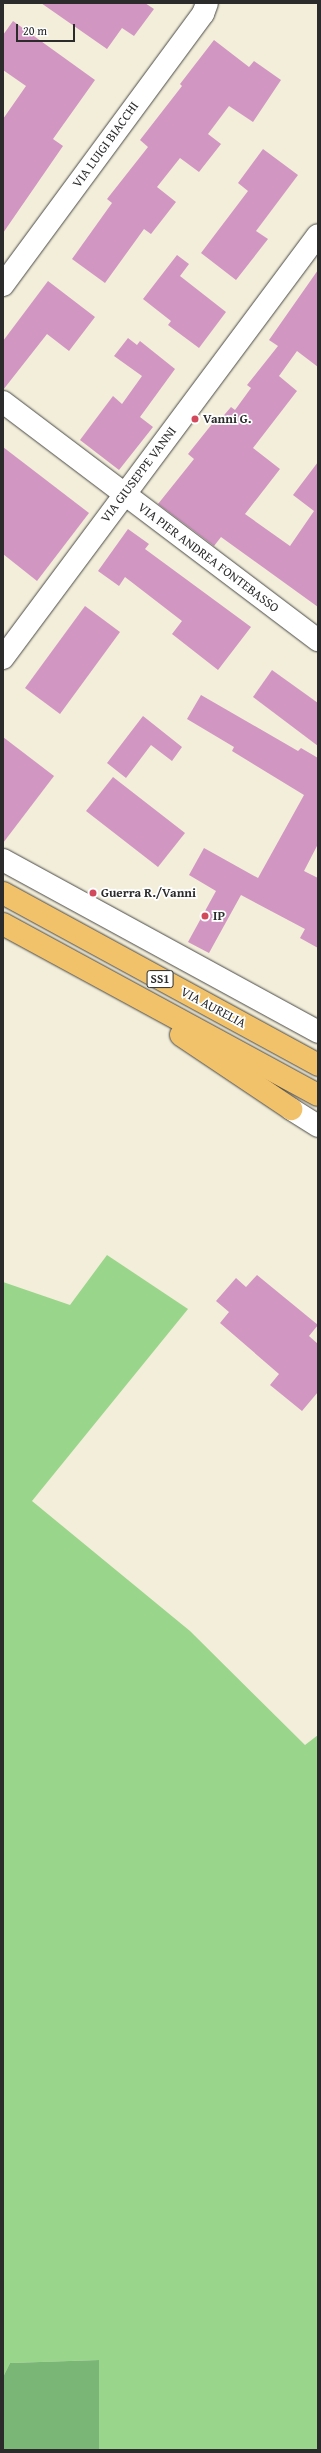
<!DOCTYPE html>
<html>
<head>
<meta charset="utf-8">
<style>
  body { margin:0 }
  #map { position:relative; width:321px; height:2453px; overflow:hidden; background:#f2eeda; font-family:"Gentium Book Plus",serif }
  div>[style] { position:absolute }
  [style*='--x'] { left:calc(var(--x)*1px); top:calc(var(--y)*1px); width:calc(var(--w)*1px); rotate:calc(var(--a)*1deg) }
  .green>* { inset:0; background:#99d68b }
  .forest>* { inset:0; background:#7ab777 }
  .building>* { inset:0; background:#d296c3 }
  .roads { filter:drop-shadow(0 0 1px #494845) drop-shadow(0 0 1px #494845) }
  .minor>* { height:22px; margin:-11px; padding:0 11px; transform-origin:11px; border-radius:11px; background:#fff }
  .tertiary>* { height:22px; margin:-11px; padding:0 11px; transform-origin:11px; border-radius:11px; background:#fff }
  .trunk>* { height:22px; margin:-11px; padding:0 11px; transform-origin:11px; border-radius:11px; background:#f2c26a }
  .dots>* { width:11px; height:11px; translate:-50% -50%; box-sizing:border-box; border:2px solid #fff; border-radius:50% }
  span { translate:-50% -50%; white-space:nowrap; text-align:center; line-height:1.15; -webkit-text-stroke:3.5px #fff; paint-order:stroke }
  .shield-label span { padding:1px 3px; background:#fff; border:1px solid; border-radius:3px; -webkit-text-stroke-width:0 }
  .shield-label { font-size:12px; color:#2b2b2b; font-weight:700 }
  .street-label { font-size:13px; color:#2b2b2b }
  .poi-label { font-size:13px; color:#2b2b2b; font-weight:700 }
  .left { translate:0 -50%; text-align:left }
  .frame { position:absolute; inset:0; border:4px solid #2b2b2b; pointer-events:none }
  .scale { position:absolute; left:16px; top:24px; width:59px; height:18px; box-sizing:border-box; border:2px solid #2b2b2b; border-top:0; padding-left:5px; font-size:12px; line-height:14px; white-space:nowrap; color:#2b2b2b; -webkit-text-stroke:3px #fff; paint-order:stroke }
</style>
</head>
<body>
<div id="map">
  <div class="green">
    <div style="clip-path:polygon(107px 1255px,188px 1309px,32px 1501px,190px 1631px,305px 1745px,318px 1735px,318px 2450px,99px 2450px,99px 2360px,10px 2363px,3px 2377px,3px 1282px,70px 1305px)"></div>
  </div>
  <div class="forest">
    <div style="clip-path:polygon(99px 2360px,99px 2450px,3px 2450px,3px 2377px,10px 2363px)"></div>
  </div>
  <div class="building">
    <div style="clip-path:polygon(41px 3px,145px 3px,154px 9px,134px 36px,122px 28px,107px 49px)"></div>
    <div style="clip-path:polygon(13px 21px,95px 80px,53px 139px,63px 146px,3px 233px,3px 119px,26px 86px,3px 70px,3px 35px)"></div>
    <div style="clip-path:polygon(214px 40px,249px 67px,254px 61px,281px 80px,253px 122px,229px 106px,208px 134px,221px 144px,199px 172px,180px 158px,157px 187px,176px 202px,151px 234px,144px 229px,105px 283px,72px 259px,112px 203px,107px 199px,148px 147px,140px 140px,182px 86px,180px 84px)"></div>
    <div style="clip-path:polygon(263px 149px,298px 175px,256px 231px,268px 239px,236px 280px,201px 253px,248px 191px,238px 183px)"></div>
    <div style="clip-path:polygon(177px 255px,189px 264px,180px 276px,226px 312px,199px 348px,168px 325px,171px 321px,143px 299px)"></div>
    <div style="clip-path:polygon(318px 270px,318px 367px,297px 351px,279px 376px,297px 391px,253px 448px,280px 469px,245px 514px,290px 546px,314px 511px,293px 495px,318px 462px,318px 607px,221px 537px,214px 546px,158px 504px,194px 459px,188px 454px,216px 419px,219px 421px,231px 407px,235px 410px,251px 388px,247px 385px,278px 346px,269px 340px)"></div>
    <div style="clip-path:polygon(48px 281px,95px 317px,69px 351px,47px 334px,3px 390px,3px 341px)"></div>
    <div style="clip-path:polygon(128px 338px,137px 345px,140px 341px,175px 369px,140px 417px,153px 427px,119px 470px,80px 440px,113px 396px,122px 404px,142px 376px,114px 356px)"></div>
    <div style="clip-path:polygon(3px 447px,89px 513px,37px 581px,3px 554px)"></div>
    <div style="clip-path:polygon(128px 529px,149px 544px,145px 549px,251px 627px,218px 670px,172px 634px,182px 621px,125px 577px,119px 586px,98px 571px)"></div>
    <div style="clip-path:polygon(85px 606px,120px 632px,60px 714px,25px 688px)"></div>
    <div style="clip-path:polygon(272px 670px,318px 703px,318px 746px,253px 697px)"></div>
    <div style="clip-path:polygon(201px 695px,298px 751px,301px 748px,318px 758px,318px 844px,304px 871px,318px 878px,318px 948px,300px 938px,305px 929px,241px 895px,209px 953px,188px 942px,216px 891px,189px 875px,204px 848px,258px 878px,304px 795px,232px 751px,234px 747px,187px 719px)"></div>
    <div style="clip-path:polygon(143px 716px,182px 747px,172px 761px,151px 745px,126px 778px,107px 763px)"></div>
    <div style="clip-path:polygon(3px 737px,54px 776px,3px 843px)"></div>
    <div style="clip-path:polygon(113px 777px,185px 833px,158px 867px,86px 811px)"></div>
    <div style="clip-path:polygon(257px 1275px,318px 1325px,309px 1336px,318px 1344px,318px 1392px,302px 1411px,270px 1385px,279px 1374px,220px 1323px,229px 1312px,216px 1301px,236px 1278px,246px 1287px)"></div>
  </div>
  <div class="roads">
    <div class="minor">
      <div style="--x:3;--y:285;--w:337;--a:-53.6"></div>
      <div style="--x:203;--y:14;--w:12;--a:-70"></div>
      <div style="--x:3;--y:402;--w:395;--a:37.1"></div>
      <div style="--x:3;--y:658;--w:527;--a:-53.33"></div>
    </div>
    <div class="tertiary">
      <div style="--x:3;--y:860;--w:359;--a:28.6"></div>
      <div style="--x:291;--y:1109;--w:32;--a:32"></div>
    </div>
    <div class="trunk">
      <div style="--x:3;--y:893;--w:359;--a:28.6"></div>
      <div style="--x:3;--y:924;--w:358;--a:28.5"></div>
      <div style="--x:181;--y:1035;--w:133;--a:33.9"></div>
    </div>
  </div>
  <div class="dots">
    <div style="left:195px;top:419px;background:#d1495b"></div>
    <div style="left:93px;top:893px;background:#d1495b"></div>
    <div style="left:205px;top:916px;background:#d1495b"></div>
  </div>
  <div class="shield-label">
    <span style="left:160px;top:979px">SS1</span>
  </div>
  <div class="street-label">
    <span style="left:106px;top:145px;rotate:-54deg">VIA LUIGI BIACCHI</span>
    <span style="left:139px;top:475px;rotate:-53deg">VIA GIUSEPPE VANNI</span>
    <span style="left:208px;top:558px;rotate:37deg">VIA PIER ANDREA FONTEBASSO</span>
    <span style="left:213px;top:1008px;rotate:28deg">VIA AURELIA</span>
  </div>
  <div class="poi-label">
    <span class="left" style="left:203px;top:419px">Vanni G.</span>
    <span class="left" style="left:101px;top:893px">Guerra R./Vanni</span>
    <span class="left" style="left:213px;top:916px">IP</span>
  </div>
  <div class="frame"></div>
  <div class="scale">20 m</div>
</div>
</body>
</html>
